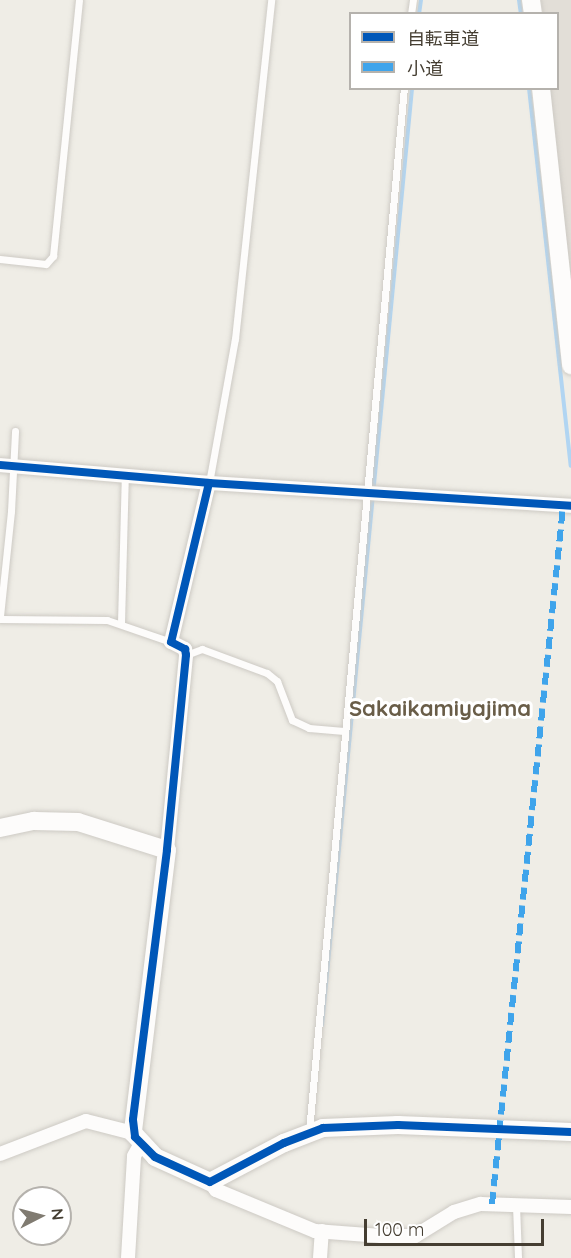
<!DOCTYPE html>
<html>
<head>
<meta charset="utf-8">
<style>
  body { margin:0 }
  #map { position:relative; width:571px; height:1258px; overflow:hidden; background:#efede6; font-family:Quicksand,"Noto Sans JP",sans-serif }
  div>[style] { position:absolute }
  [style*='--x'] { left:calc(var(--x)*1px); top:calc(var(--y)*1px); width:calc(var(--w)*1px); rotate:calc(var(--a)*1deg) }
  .industrial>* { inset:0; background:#e2ded7 }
  .stream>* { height:4px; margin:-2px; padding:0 2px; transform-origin:2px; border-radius:2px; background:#b1d5f2 }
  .roads { filter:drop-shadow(0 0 2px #cdcac4) drop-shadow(0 0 2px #cdcac4) }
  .service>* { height:7px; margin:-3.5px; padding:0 3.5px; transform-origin:3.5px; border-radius:3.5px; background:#fdfcfb }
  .minor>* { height:14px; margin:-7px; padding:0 7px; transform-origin:7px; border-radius:7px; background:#fdfcfb }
  .tertiary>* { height:18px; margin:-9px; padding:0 9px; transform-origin:9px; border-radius:9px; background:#fdfcfb }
  .quiet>* { height:6px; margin-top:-3px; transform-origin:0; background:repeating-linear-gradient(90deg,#3fa4eb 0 12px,transparent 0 18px) }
  .cycleway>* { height:8px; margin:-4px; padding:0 4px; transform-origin:4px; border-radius:4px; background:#0057b8 }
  span { translate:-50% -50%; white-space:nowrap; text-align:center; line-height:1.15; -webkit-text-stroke:6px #fff; paint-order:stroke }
  .quarter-label { font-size:22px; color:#695d48; font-weight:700 }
  .legend { position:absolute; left:349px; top:12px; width:210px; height:78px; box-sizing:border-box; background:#fff; border:2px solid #b5b2ad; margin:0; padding:8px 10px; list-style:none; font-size:18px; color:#453e32 }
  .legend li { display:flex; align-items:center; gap:12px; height:30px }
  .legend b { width:30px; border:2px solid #b5b2ad }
  .north { position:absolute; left:12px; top:1186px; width:60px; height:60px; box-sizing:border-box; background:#fff; border:2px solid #b5b2ad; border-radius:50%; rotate:84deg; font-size:16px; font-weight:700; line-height:24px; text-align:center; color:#453e32 }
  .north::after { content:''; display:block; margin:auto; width:21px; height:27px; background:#807b71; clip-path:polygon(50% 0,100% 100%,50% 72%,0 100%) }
  .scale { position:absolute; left:364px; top:1219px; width:180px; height:27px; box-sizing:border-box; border:3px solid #453e32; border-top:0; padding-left:8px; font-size:18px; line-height:21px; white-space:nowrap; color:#453e32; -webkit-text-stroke:4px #fff; paint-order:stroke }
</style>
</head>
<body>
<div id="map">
  <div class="industrial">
    <div style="clip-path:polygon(541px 0,571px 0,571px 288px,550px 89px,558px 88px,558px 14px,543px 13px)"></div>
  </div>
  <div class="stream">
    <div style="--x:519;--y:0;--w:14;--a:82"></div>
    <div style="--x:419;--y:14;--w:14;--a:-82"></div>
    <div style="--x:529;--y:88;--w:380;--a:83.7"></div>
    <div style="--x:322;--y:1025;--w:941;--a:-84.51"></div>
  </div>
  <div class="roads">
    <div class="service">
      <div style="--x:411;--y:14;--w:14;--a:-82"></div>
      <div style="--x:0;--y:259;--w:46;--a:6.2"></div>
      <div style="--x:46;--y:264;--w:11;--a:-49"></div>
      <div style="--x:53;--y:256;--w:257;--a:-84.2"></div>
      <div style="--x:209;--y:483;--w:146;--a:-79.8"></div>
      <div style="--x:235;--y:339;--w:341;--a:-83.9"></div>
      <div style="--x:0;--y:616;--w:106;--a:-84"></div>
      <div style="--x:11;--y:511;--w:80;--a:-87.1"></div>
      <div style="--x:0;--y:619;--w:107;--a:0.5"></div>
      <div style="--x:107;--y:620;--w:68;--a:19"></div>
      <div style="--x:121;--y:623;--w:149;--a:-88.5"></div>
      <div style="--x:186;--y:655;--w:17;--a:-21"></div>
      <div style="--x:202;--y:649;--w:69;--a:20.3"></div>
      <div style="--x:267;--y:673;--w:13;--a:39"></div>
      <div style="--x:277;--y:681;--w:42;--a:69"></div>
      <div style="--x:292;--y:720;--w:19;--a:25"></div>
      <div style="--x:309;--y:728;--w:35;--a:5"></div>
      <div style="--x:309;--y:1131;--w:1047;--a:-84.8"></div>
      <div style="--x:516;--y:1205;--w:53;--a:87.8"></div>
    </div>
    <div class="minor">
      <div style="--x:0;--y:465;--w:210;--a:4.9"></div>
      <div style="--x:209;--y:483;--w:363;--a:3.6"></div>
      <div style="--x:167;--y:850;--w:196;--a:-84.4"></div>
      <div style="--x:186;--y:655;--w:6;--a:-99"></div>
      <div style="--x:185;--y:649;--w:16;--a:-153"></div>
      <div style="--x:171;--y:642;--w:163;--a:-76.6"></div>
      <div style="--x:0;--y:1154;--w:92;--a:-21"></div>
      <div style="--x:86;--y:1121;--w:49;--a:14.3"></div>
      <div style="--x:210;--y:1182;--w:10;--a:53"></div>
      <div style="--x:216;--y:1190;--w:107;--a:22.5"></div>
      <div style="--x:315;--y:1231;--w:66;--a:4.3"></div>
      <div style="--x:381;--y:1236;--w:34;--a:0"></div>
      <div style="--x:415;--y:1236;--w:46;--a:-31.6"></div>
      <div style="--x:454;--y:1212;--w:28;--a:-17"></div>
      <div style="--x:481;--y:1204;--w:90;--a:1.9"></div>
      <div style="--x:128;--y:1258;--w:102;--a:-86.6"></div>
      <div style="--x:134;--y:1156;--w:13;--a:-61"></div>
      <div style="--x:320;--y:1258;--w:27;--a:-86"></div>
    </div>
    <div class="tertiary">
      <div style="--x:531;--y:0;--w:14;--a:82"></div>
      <div style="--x:541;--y:88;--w:279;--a:83.8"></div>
      <div style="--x:0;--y:828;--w:35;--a:-12"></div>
      <div style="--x:34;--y:821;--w:44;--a:1.3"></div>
      <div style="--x:78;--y:822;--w:93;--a:17.5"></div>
      <div style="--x:167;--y:850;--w:285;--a:96.9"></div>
      <div style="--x:133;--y:1133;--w:33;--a:47"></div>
      <div style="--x:155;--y:1157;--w:60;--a:24.4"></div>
      <div style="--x:210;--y:1182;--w:84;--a:-27.8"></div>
      <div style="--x:284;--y:1143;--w:42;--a:-21"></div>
      <div style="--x:323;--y:1128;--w:75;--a:-2.3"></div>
      <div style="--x:398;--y:1125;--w:173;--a:2.3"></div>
    </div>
  </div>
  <div class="quiet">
    <div style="--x:492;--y:1204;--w:702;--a:-84.19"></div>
  </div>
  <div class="cycleway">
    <div style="--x:0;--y:465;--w:210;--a:4.9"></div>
    <div style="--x:209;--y:483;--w:363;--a:3.6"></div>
    <div style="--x:209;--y:483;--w:163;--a:103.4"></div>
    <div style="--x:171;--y:642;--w:16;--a:27"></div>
    <div style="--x:185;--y:649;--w:6;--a:81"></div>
    <div style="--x:186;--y:655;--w:196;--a:95.6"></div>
    <div style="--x:167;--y:850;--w:272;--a:97.2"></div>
    <div style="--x:133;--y:1120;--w:17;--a:83"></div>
    <div style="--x:135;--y:1137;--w:28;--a:45"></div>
    <div style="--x:155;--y:1157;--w:60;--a:24.4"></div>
    <div style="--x:210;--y:1182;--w:84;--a:-27.8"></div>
    <div style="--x:284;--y:1143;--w:42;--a:-21"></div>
    <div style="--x:323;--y:1128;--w:75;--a:-2.3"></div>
    <div style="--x:398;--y:1125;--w:173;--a:2.3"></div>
  </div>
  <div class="quarter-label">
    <span style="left:440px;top:709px">Sakaikamiyajima</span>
  </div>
  <ul class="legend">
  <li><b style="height:8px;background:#0057b8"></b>自転車道</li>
  <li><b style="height:8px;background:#3fa4eb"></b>小道</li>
  </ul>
  <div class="north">N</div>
  <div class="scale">100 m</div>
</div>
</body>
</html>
